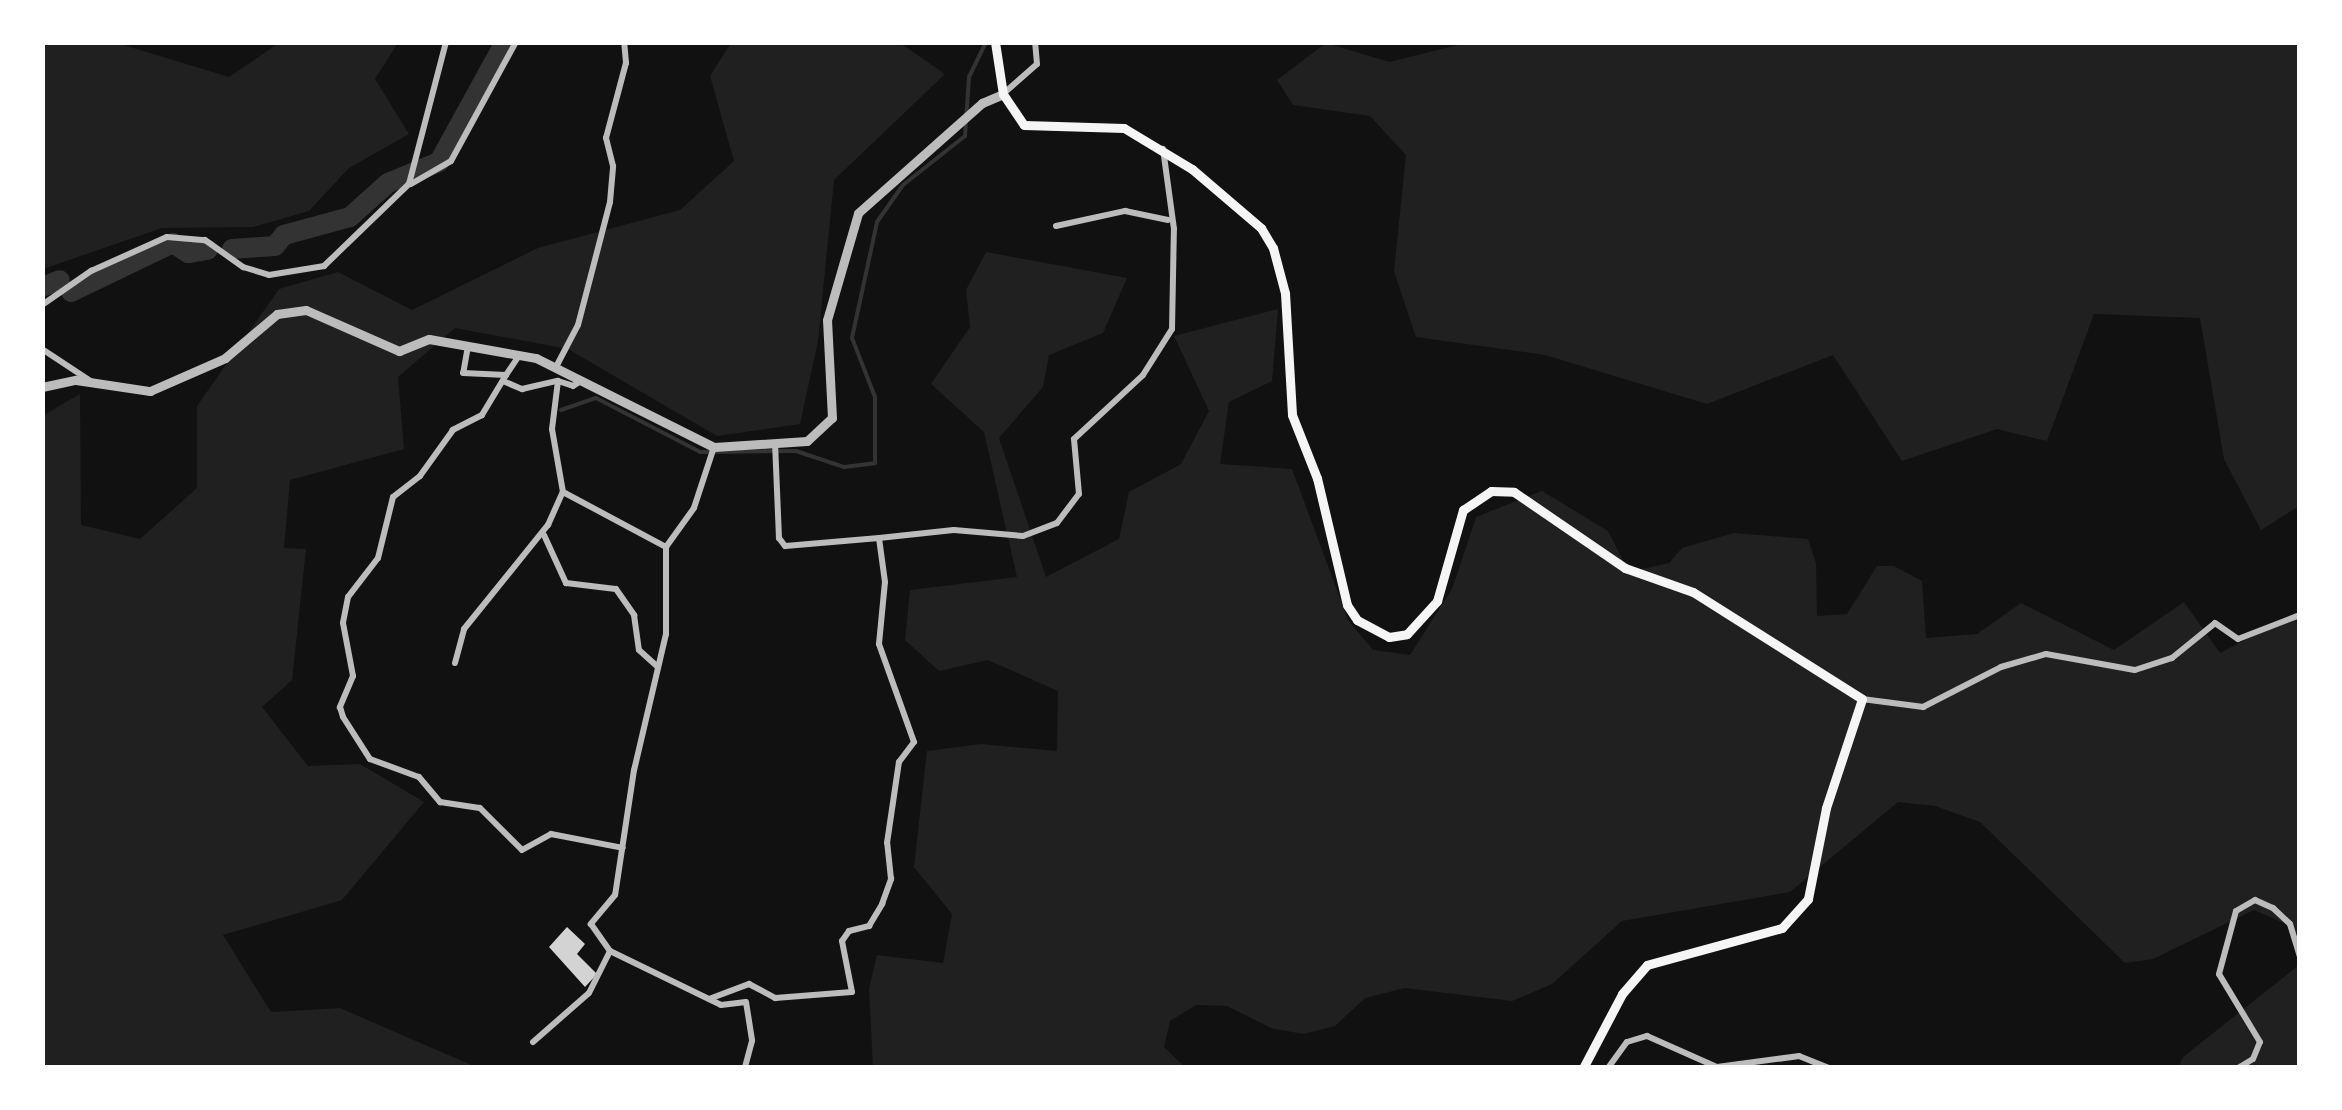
<!DOCTYPE html>
<html>
<head>
<meta charset="utf-8">
<style>
  body { margin:0 }
  #map { position:relative; width:2342px; height:1110px; overflow:hidden; background:#111; font-family:"Sofia Sans Condensed",sans-serif }
  div>[style] { position:absolute }
  [style*='--x'] { left:calc(var(--x)*1px); top:calc(var(--y)*1px); width:calc(var(--w)*1px); rotate:calc(var(--a)*1deg) }
  .green>* { inset:0; background:#202020 }
  .stream>* { height:4px; margin:-2px; padding:0 2px; transform-origin:2px; border-radius:2px; background:#333 }
  .river>* { height:20px; margin:-10px; padding:0 10px; transform-origin:10px; border-radius:10px; background:#333 }
  .building>* { inset:0; background:#d3d3d3 }
  .minor>* { height:6px; margin:-3px; padding:0 3px; transform-origin:3px; border-radius:3px; background:#bcbcbc }
  .tertiary>* { height:9px; margin:-4.5px; padding:0 4.5px; transform-origin:4.5px; border-radius:4.5px; background:#bcbcbc }
  .secondary>* { height:9px; margin:-4.5px; padding:0 4.5px; transform-origin:4.5px; border-radius:4.5px; background:#f5f5f5 }
  span { translate:-50% -50%; white-space:nowrap; text-align:center; line-height:1.15; -webkit-text-stroke:9px #fff; paint-order:stroke }
  .frame { position:absolute; inset:0; border:45px solid #fff; pointer-events:none }
</style>
</head>
<body>
<div id="map">
  <div class="green">
    <div style="clip-path:polygon(42px 43px,117px 43px,229px 77px,279px 43px,398px 43px,375px 79px,409px 134px,349px 168px,309px 211px,253px 227px,162px 228px,43px 269px)"></div>
    <div style="clip-path:polygon(731px 43px,900px 43px,945px 74px,834px 180px,818px 341px,800px 424px,717px 436px,568px 349px,455px 328px,398px 377px,404px 449px,290px 480px,284px 548px,306px 549px,292px 680px,262px 707px,308px 766px,360px 764px,424px 802px,342px 900px,223px 935px,271px 1012px,340px 1008px,476px 1067px,43px 1067px,42px 416px,80px 394px,81px 525px,140px 539px,197px 488px,197px 406px,279px 289px,338px 272px,412px 310px,538px 248px,680px 210px,734px 161px,710px 76px)"></div>
    <div style="clip-path:polygon(1326px 43px,1389px 62px,1470px 42px,2299px 43px,2299px 506px,2261px 530px,2224px 459px,2200px 318px,2094px 314px,2047px 441px,1997px 429px,1902px 461px,1833px 355px,1707px 404px,1545px 355px,1416px 337px,1394px 271px,1406px 155px,1370px 116px,1293px 105px,1277px 80px)"></div>
    <div style="clip-path:polygon(986px 252px,1127px 278px,1103px 333px,1049px 355px,1043px 387px,999px 438px,1046px 577px,1119px 539px,1129px 492px,1181px 464px,1209px 411px,1174px 336px,1278px 309px,1272px 381px,1229px 402px,1220px 464px,1292px 469px,1348px 620px,1373px 650px,1410px 655px,1452px 589px,1476px 517px,1542px 491px,1608px 531px,1629px 572px,1669px 563px,1682px 548px,1734px 533px,1808px 539px,1816px 563px,1817px 616px,1847px 614px,1877px 566px,1894px 566px,1922px 581px,1926px 638px,1977px 634px,2021px 603px,2114px 650px,2184px 602px,2220px 653px,2299px 612px,2299px 946px,2293px 927px,2254px 910px,2153px 959px,2125px 963px,1980px 822px,1935px 806px,1898px 802px,1790px 892px,1622px 921px,1552px 984px,1512px 1001px,1405px 988px,1365px 998px,1335px 1026px,1303px 1034px,1271px 1028px,1227px 1006px,1196px 1005px,1170px 1021px,1164px 1047px,1185px 1067px,873px 1067px,869px 989px,877px 955px,943px 963px,952px 914px,914px 867px,927px 751px,981px 744px,1057px 751px,1058px 691px,988px 660px,939px 671px,905px 640px,910px 590px,1017px 577px,984px 432px,931px 384px,970px 327px,966px 290px)"></div>
    <div style="clip-path:polygon(2299px 965px,2299px 1067px,2178px 1068px,2183px 1057px)"></div>
  </div>
  <div class="stream">
    <div style="--x:561;--y:410;--w:37;--a:-19"></div>
    <div style="--x:596;--y:398;--w:117;--a:27.4"></div>
    <div style="--x:700;--y:452;--w:96;--a:-0.6"></div>
    <div style="--x:796;--y:451;--w:51;--a:18.4"></div>
    <div style="--x:844;--y:467;--w:31;--a:-7"></div>
    <div style="--x:875;--y:463;--w:66;--a:-90"></div>
    <div style="--x:875;--y:397;--w:63;--a:-111.3"></div>
    <div style="--x:852;--y:338;--w:119;--a:-77.8"></div>
    <div style="--x:877;--y:222;--w:45;--a:-54.9"></div>
    <div style="--x:903;--y:185;--w:79;--a:-38.3"></div>
    <div style="--x:965;--y:136;--w:59;--a:-86.1"></div>
    <div style="--x:969;--y:77;--w:39;--a:-64"></div>
  </div>
  <div class="river">
    <div style="--x:232;--y:249;--w:43;--a:-4"></div>
    <div style="--x:275;--y:246;--w:14;--a:-51"></div>
    <div style="--x:284;--y:235;--w:68;--a:-15.3"></div>
    <div style="--x:350;--y:217;--w:51;--a:-41.8"></div>
    <div style="--x:388;--y:183;--w:55;--a:-22.4"></div>
    <div style="--x:439;--y:162;--w:137;--a:-61.2"></div>
    <div style="--x:42;--y:287;--w:19;--a:-21"></div>
    <div style="--x:71;--y:292;--w:113;--a:-25.7"></div>
    <div style="--x:173;--y:243;--w:18;--a:34"></div>
    <div style="--x:188;--y:253;--w:20;--a:-9"></div>
  </div>
  <div class="building">
    <div style="clip-path:polygon(567px 927px,585px 944px,577px 954px,597px 974px,585px 987px,549px 947px)"></div>
  </div>
  <div class="minor">
    <div style="--x:1003;--y:94;--w:45;--a:-41.4"></div>
    <div style="--x:1037;--y:64;--w:22;--a:-95"></div>
    <div style="--x:411;--y:184;--w:46;--a:-29.9"></div>
    <div style="--x:451;--y:161;--w:136;--a:-61.4"></div>
    <div style="--x:1056;--y:226;--w:71;--a:-12.3"></div>
    <div style="--x:1125;--y:211;--w:44;--a:11.8"></div>
    <div style="--x:42;--y:305;--w:60;--a:-34.8"></div>
    <div style="--x:91;--y:271;--w:83;--a:-24.1"></div>
    <div style="--x:167;--y:237;--w:38;--a:5"></div>
    <div style="--x:205;--y:240;--w:47;--a:35.4"></div>
    <div style="--x:243;--y:267;--w:27;--a:17"></div>
    <div style="--x:269;--y:275;--w:56;--a:-9.3"></div>
    <div style="--x:324;--y:266;--w:118;--a:-44"></div>
    <div style="--x:409;--y:184;--w:147;--a:-75.4"></div>
    <div style="--x:468;--y:346;--w:27;--a:100"></div>
    <div style="--x:463;--y:373;--w:43;--a:2.7"></div>
    <div style="--x:506;--y:375;--w:47;--a:121"></div>
    <div style="--x:482;--y:415;--w:33;--a:153"></div>
    <div style="--x:453;--y:430;--w:57;--a:125.7"></div>
    <div style="--x:420;--y:476;--w:34;--a:142"></div>
    <div style="--x:393;--y:497;--w:63;--a:103.8"></div>
    <div style="--x:378;--y:558;--w:49;--a:127.6"></div>
    <div style="--x:348;--y:597;--w:26;--a:101"></div>
    <div style="--x:343;--y:623;--w:54;--a:79.3"></div>
    <div style="--x:353;--y:676;--w:34;--a:113"></div>
    <div style="--x:340;--y:707;--w:10;--a:73"></div>
    <div style="--x:343;--y:717;--w:50;--a:57.3"></div>
    <div style="--x:370;--y:759;--w:52;--a:20.2"></div>
    <div style="--x:419;--y:777;--w:33;--a:50"></div>
    <div style="--x:440;--y:802;--w:40;--a:8.5"></div>
    <div style="--x:480;--y:808;--w:59;--a:45"></div>
    <div style="--x:522;--y:850;--w:33;--a:-29"></div>
    <div style="--x:551;--y:834;--w:73;--a:11"></div>
    <div style="--x:42;--y:349;--w:64;--a:33.4"></div>
    <div style="--x:556;--y:367;--w:47;--a:-62.4"></div>
    <div style="--x:578;--y:325;--w:127;--a:-75.4"></div>
    <div style="--x:610;--y:202;--w:36;--a:-85"></div>
    <div style="--x:613;--y:166;--w:29;--a:-104"></div>
    <div style="--x:606;--y:138;--w:78;--a:-75.1"></div>
    <div style="--x:626;--y:63;--w:21;--a:-95"></div>
    <div style="--x:506;--y:375;--w:23;--a:-56"></div>
    <div style="--x:503;--y:381;--w:21;--a:23"></div>
    <div style="--x:522;--y:389;--w:37;--a:-13"></div>
    <div style="--x:714;--y:447;--w:64;--a:108.2"></div>
    <div style="--x:694;--y:508;--w:48;--a:125.7"></div>
    <div style="--x:666;--y:547;--w:87;--a:90"></div>
    <div style="--x:666;--y:634;--w:140;--a:103.2"></div>
    <div style="--x:634;--y:770;--w:126;--a:98.6"></div>
    <div style="--x:615;--y:895;--w:38;--a:130"></div>
    <div style="--x:591;--y:924;--w:33;--a:55"></div>
    <div style="--x:610;--y:951;--w:123;--a:25.9"></div>
    <div style="--x:721;--y:1005;--w:25;--a:-7"></div>
    <div style="--x:746;--y:1002;--w:39;--a:81"></div>
    <div style="--x:752;--y:1041;--w:28;--a:105"></div>
    <div style="--x:563;--y:492;--w:117;--a:28.1"></div>
    <div style="--x:544;--y:535;--w:53;--a:65.4"></div>
    <div style="--x:566;--y:583;--w:50;--a:6.8"></div>
    <div style="--x:616;--y:589;--w:32;--a:55"></div>
    <div style="--x:634;--y:615;--w:35;--a:82"></div>
    <div style="--x:639;--y:650;--w:25;--a:42"></div>
    <div style="--x:879;--y:538;--w:75;--a:-6.1"></div>
    <div style="--x:954;--y:530;--w:69;--a:5"></div>
    <div style="--x:1023;--y:536;--w:36;--a:-21"></div>
    <div style="--x:1057;--y:523;--w:36;--a:-53"></div>
    <div style="--x:1079;--y:494;--w:55;--a:-95.2"></div>
    <div style="--x:1074;--y:439;--w:94;--a:-42.8"></div>
    <div style="--x:1143;--y:375;--w:54;--a:-57.8"></div>
    <div style="--x:1172;--y:329;--w:100;--a:-88.9"></div>
    <div style="--x:1174;--y:229;--w:81;--a:-97.8"></div>
    <div style="--x:455;--y:663;--w:35;--a:-75"></div>
    <div style="--x:464;--y:629;--w:134;--a:-51.1"></div>
    <div style="--x:548;--y:525;--w:36;--a:-66"></div>
    <div style="--x:563;--y:492;--w:64;--a:-99.9"></div>
    <div style="--x:552;--y:429;--w:48;--a:-82.9"></div>
    <div style="--x:558;--y:381;--w:16;--a:18"></div>
    <div style="--x:573;--y:386;--w:9;--a:-32"></div>
    <div style="--x:1862;--y:699;--w:62;--a:7.5"></div>
    <div style="--x:1923;--y:707;--w:88;--a:-27.1"></div>
    <div style="--x:2001;--y:667;--w:47;--a:-16.1"></div>
    <div style="--x:2046;--y:654;--w:90;--a:10.2"></div>
    <div style="--x:2135;--y:670;--w:39;--a:-18"></div>
    <div style="--x:2172;--y:658;--w:55;--a:-39.1"></div>
    <div style="--x:2215;--y:623;--w:28;--a:35"></div>
    <div style="--x:2238;--y:639;--w:66;--a:-21.2"></div>
    <div style="--x:709;--y:999;--w:43;--a:-20.6"></div>
    <div style="--x:749;--y:984;--w:30;--a:28"></div>
    <div style="--x:775;--y:998;--w:77;--a:-4.5"></div>
    <div style="--x:852;--y:992;--w:52;--a:-101.1"></div>
    <div style="--x:842;--y:941;--w:12;--a:-55"></div>
    <div style="--x:849;--y:931;--w:21;--a:-14"></div>
    <div style="--x:869;--y:926;--w:26;--a:-59"></div>
    <div style="--x:882;--y:904;--w:27;--a:-70"></div>
    <div style="--x:891;--y:879;--w:36;--a:-96"></div>
    <div style="--x:887;--y:843;--w:82;--a:-81.6"></div>
    <div style="--x:899;--y:762;--w:25;--a:-53"></div>
    <div style="--x:914;--y:742;--w:104;--a:-109.7"></div>
    <div style="--x:879;--y:644;--w:62;--a:-84.5"></div>
    <div style="--x:885;--y:582;--w:44;--a:-97.8"></div>
    <div style="--x:879;--y:538;--w:94;--a:175.1"></div>
    <div style="--x:785;--y:546;--w:10;--a:-127"></div>
    <div style="--x:779;--y:538;--w:95;--a:-92.4"></div>
    <div style="--x:533;--y:1042;--w:74;--a:-41.2"></div>
    <div style="--x:589;--y:993;--w:47;--a:-63.4"></div>
    <div style="--x:1608;--y:1068;--w:32;--a:-54"></div>
    <div style="--x:1627;--y:1042;--w:21;--a:-17"></div>
    <div style="--x:1647;--y:1036;--w:77;--a:23.9"></div>
    <div style="--x:1717;--y:1067;--w:83;--a:-7.6"></div>
    <div style="--x:1799;--y:1056;--w:31;--a:22"></div>
    <div style="--x:2238;--y:1068;--w:17;--a:-31"></div>
    <div style="--x:2253;--y:1059;--w:18;--a:-68"></div>
    <div style="--x:2260;--y:1042;--w:79;--a:-121.1"></div>
    <div style="--x:2219;--y:974;--w:65;--a:-74.9"></div>
    <div style="--x:2236;--y:911;--w:22;--a:-30"></div>
    <div style="--x:2255;--y:900;--w:20;--a:24"></div>
    <div style="--x:2273;--y:908;--w:23;--a:43"></div>
    <div style="--x:2290;--y:924;--w:34;--a:73"></div>
  </div>
  <div class="tertiary">
    <div style="--x:42;--y:387;--w:35;--a:-12"></div>
    <div style="--x:76;--y:380;--w:75;--a:8.5"></div>
    <div style="--x:150;--y:391;--w:82;--a:-23.7"></div>
    <div style="--x:225;--y:358;--w:68;--a:-40.2"></div>
    <div style="--x:277;--y:314;--w:29;--a:-8"></div>
    <div style="--x:306;--y:310;--w:102;--a:23.8"></div>
    <div style="--x:399;--y:351;--w:32;--a:-22"></div>
    <div style="--x:429;--y:339;--w:109;--a:10.1"></div>
    <div style="--x:536;--y:358;--w:199;--a:26.6"></div>
    <div style="--x:714;--y:447;--w:93;--a:-3.7"></div>
    <div style="--x:807;--y:441;--w:34;--a:-43"></div>
    <div style="--x:832;--y:418;--w:98;--a:-92.9"></div>
    <div style="--x:827;--y:320;--w:111;--a:-73.8"></div>
    <div style="--x:858;--y:213;--w:166;--a:-41.6"></div>
    <div style="--x:982;--y:103;--w:23;--a:-23"></div>
  </div>
  <div class="secondary">
    <div style="--x:995;--y:42;--w:53;--a:81.3"></div>
    <div style="--x:1003;--y:94;--w:37;--a:56"></div>
    <div style="--x:1024;--y:125;--w:100;--a:1.7"></div>
    <div style="--x:1124;--y:128;--w:79;--a:31.1"></div>
    <div style="--x:1192;--y:169;--w:91;--a:40.5"></div>
    <div style="--x:1261;--y:228;--w:23;--a:59"></div>
    <div style="--x:1273;--y:248;--w:47;--a:75.1"></div>
    <div style="--x:1285;--y:293;--w:122;--a:86.7"></div>
    <div style="--x:1292;--y:415;--w:68;--a:68.4"></div>
    <div style="--x:1317;--y:478;--w:130;--a:76.7"></div>
    <div style="--x:1347;--y:605;--w:18;--a:56"></div>
    <div style="--x:1357;--y:620;--w:36;--a:28"></div>
    <div style="--x:1389;--y:637;--w:18;--a:-9"></div>
    <div style="--x:1407;--y:634;--w:45;--a:-47.7"></div>
    <div style="--x:1437;--y:601;--w:95;--a:-74.1"></div>
    <div style="--x:1463;--y:510;--w:34;--a:-34"></div>
    <div style="--x:1491;--y:491;--w:23;--a:2"></div>
    <div style="--x:1514;--y:492;--w:135;--a:34.4"></div>
    <div style="--x:1625;--y:568;--w:72;--a:19.4"></div>
    <div style="--x:1693;--y:592;--w:200;--a:32.3"></div>
    <div style="--x:1862;--y:699;--w:115;--a:108.3"></div>
    <div style="--x:1826;--y:808;--w:93;--a:101.2"></div>
    <div style="--x:1808;--y:899;--w:39;--a:132"></div>
    <div style="--x:1782;--y:928;--w:140;--a:164.7"></div>
    <div style="--x:1647;--y:965;--w:38;--a:131"></div>
    <div style="--x:1622;--y:994;--w:84;--a:117.8"></div>
  </div>
  <div class="frame"></div>
</div>
</body>
</html>
